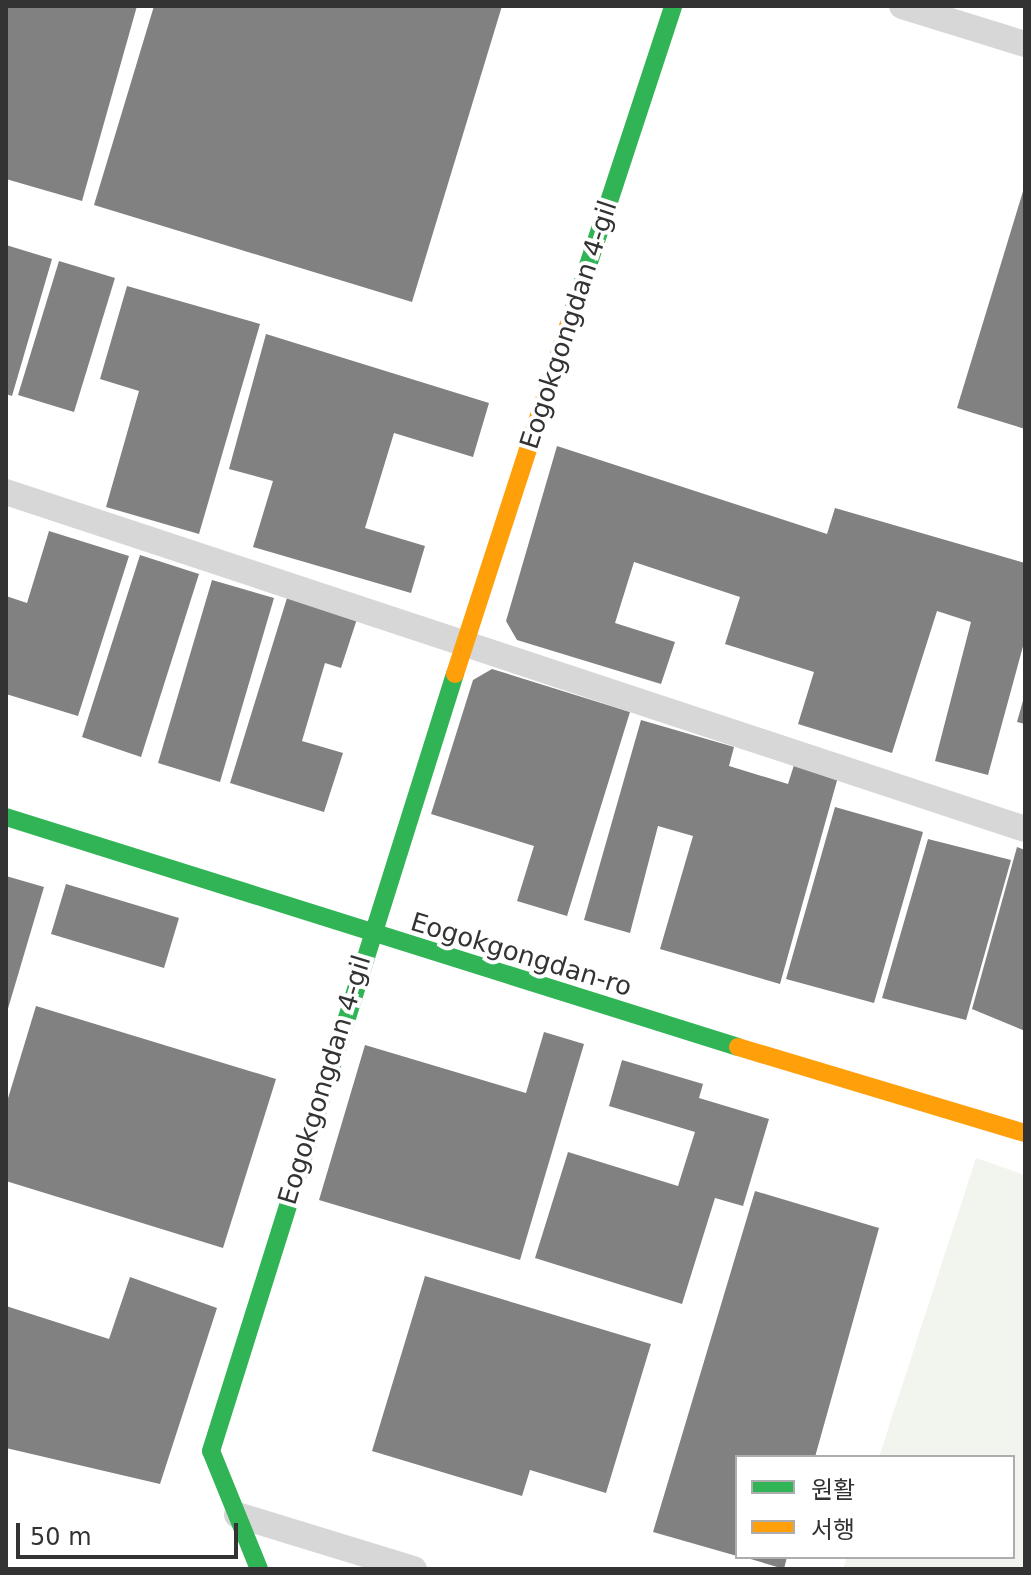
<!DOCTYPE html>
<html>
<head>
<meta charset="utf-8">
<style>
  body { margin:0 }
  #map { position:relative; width:1031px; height:1575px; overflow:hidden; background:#fff; font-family:"DejaVu Sans","Noto Sans KR",sans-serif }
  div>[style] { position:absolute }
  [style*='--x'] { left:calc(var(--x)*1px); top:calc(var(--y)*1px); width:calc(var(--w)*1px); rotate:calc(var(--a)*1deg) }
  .green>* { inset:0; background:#f1f5ed }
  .building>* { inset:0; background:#818181 }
  .street>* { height:26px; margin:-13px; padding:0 13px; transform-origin:13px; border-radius:13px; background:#d7d7d7 }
  .fast>* { height:18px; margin:-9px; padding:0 9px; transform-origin:9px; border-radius:9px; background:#30b455 }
  .slow>* { height:18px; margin:-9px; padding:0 9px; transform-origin:9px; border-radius:9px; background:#ff9f0a }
  span { translate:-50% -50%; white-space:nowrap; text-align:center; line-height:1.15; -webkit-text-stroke:8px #fff; paint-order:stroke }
  .street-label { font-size:26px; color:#333 }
  .frame { position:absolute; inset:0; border:8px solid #333; pointer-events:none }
  .legend { position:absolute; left:735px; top:1455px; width:280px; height:104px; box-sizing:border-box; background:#fff; border:2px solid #adadad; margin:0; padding:10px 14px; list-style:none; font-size:24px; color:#333 }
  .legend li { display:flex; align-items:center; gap:16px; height:40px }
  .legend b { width:40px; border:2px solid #adadad }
  .scale { position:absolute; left:16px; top:1523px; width:222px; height:36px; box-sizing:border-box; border:4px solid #333; border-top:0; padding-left:10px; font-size:24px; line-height:28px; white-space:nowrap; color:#333; -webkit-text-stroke:6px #fff; paint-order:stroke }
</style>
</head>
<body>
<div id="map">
  <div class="green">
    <div style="clip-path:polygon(976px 1158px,1025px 1175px,1025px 1569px,843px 1569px,847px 1557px,1013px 1557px,1013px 1457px,879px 1457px)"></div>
  </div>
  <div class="building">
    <div style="clip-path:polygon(6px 6px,137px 6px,82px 201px,6px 179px)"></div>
    <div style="clip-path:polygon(154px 6px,502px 6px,412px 302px,94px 205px)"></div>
    <div style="clip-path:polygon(1024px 188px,1025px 189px,1025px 429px,957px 408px)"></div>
    <div style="clip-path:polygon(6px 245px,52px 259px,12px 396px,6px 394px)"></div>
    <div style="clip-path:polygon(59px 261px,115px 278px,74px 412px,18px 395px)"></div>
    <div style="clip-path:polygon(127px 286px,260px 324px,199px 534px,106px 507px,139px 391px,100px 379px)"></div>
    <div style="clip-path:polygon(266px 334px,489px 403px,473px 457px,394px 433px,365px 528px,425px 546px,411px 593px,253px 547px,273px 481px,229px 469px)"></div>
    <div style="clip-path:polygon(557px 446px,827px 534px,835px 508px,1025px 563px,1025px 639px,988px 775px,935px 761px,971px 622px,937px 611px,892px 753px,798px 724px,814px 672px,725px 644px,740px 597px,634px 562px,615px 623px,675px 642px,661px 684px,517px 640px,506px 621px)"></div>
    <div style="clip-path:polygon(49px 531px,129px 556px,78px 716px,6px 694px,6px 596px,27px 603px)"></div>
    <div style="clip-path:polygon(140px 555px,199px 574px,141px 757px,82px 737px)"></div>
    <div style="clip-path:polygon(212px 580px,274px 598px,220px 782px,158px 763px)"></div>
    <div style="clip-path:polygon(287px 598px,357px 619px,341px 668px,325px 663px,302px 741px,343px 753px,324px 812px,230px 783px)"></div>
    <div style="clip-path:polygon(492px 669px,630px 712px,567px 916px,517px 901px,534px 846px,431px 814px,473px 680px)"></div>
    <div style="clip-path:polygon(1024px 697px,1025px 697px,1025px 724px,1017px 722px)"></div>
    <div style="clip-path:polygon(641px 720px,734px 747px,729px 766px,788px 784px,794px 765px,838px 777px,780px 984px,660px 949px,693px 836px,658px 826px,630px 933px,584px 920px)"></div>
    <div style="clip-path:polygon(835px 807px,923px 832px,874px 1003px,786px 979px)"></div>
    <div style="clip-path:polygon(928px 839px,1011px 860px,966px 1020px,882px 998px)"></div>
    <div style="clip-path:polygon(1017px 847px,1025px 850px,1025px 1031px,972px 1009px)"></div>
    <div style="clip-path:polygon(6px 876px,44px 887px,7px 1012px,6px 1011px)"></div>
    <div style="clip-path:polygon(66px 884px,179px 918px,164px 968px,51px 934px)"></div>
    <div style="clip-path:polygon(36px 1006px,276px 1079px,223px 1248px,6px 1181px,6px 1105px)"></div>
    <div style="clip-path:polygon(544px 1032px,584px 1044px,520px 1260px,319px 1200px,365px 1045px,526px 1093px)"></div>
    <div style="clip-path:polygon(622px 1060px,703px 1084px,699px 1098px,769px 1119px,743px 1206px,715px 1198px,682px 1304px,535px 1258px,568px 1152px,678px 1186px,695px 1132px,609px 1106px)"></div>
    <div style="clip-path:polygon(755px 1191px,879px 1228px,815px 1457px,737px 1457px,737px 1556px,653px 1532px)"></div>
    <div style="clip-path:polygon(425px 1276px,651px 1344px,606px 1493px,530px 1470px,522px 1496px,372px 1451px)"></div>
    <div style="clip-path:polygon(130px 1277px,217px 1308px,160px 1484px,6px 1448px,6px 1306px,109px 1339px)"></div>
    <div style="clip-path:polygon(744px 1557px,787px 1557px,784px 1569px)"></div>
  </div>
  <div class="street">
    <div style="--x:902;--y:6;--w:129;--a:17.2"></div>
    <div style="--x:6;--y:492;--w:1073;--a:18.3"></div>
    <div style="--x:237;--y:1515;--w:185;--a:17"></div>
  </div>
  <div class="fast">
    <div style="--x:573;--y:311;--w:321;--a:-71.8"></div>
    <div style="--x:6;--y:817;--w:767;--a:17.44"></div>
    <div style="--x:259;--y:1569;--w:127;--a:-112.1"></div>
    <div style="--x:211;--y:1451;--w:814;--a:-72.57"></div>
  </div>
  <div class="slow">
    <div style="--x:455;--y:674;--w:382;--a:-72"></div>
    <div style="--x:738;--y:1047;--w:300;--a:16.7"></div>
  </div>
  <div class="street-label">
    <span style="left:569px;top:325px;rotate:-72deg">Eogokgongdan 4-gil</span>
    <span style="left:521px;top:955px;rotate:17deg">Eogokgongdan-ro</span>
    <span style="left:325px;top:1080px;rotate:-73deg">Eogokgongdan 4-gil</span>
  </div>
  <div class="frame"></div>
  <ul class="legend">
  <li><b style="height:10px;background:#30b455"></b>원활</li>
  <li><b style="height:10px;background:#ff9f0a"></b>서행</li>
  </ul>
  <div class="scale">50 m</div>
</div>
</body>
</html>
